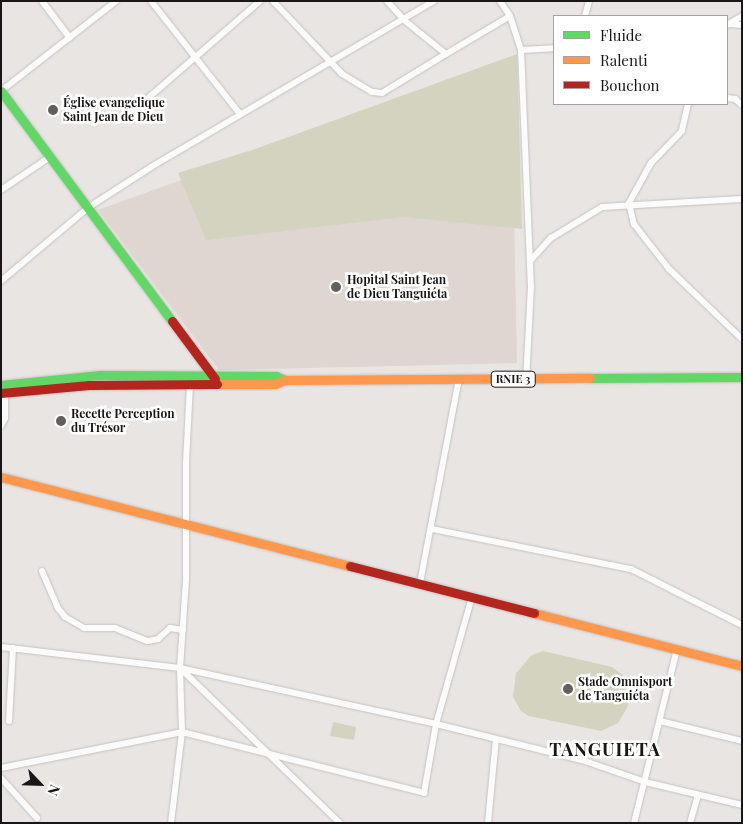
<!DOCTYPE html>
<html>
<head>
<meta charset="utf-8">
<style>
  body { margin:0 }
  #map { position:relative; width:743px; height:824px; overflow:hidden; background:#e9e5e3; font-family:"Playfair Display",serif }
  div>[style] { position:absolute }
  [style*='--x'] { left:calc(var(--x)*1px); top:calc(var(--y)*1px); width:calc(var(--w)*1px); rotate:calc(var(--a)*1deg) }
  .built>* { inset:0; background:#dfd5d1 }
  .green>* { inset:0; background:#d3d3c0 }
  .roads { filter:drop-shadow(0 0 1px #c5c2c0) drop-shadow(0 0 1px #c5c2c0) }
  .street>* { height:6px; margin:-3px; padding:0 3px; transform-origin:3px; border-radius:3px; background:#fcfbfb }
  .fast>* { height:9px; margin:-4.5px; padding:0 4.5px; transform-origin:4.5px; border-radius:4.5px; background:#63d668 }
  .slow>* { height:9px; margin:-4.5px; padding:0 4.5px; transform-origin:4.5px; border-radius:4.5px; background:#ff974d }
  .jam>* { height:9px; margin:-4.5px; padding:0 4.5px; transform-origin:4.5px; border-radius:4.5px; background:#b3261e }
  .dots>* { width:14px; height:14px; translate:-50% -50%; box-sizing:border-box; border:2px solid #fff; border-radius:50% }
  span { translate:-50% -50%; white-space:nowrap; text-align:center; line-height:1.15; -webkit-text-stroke:5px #fff; paint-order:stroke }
  .shield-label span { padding:1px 4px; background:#fff; border:1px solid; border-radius:4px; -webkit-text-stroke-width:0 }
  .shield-label { font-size:11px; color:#191716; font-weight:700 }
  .poi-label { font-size:12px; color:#191716; font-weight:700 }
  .left { translate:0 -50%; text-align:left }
  .district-label { font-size:18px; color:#191716; font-weight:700; letter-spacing:1px }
  .frame { position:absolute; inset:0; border:2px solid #191716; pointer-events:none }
  .legend { position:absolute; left:553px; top:15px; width:175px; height:90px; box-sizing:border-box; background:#fff; border:1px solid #a3a2a2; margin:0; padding:6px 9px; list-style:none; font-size:15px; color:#191716 }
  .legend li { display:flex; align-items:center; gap:10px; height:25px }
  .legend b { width:25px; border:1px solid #a3a2a2 }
  .north { position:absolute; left:15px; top:759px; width:50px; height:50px; -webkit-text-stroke:4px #fff; paint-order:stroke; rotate:114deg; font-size:14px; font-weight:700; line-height:20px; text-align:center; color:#191716 }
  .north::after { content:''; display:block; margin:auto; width:18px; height:22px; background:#191716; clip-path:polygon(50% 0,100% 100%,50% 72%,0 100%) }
</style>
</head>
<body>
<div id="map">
  <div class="built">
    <div style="clip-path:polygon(511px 61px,517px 363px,219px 370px,98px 210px)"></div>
  </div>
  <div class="green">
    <div style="clip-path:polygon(517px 54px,522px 229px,403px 217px,206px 240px,178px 173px,258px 148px)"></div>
    <div style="clip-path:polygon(543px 651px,612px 667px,623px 675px,630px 694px,628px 706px,618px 723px,601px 731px,529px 716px,521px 711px,513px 697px,516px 673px,532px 655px)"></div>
    <div style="clip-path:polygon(333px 722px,356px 727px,354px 740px,330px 736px)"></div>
  </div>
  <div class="roads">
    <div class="street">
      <div style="--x:42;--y:1;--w:46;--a:52.9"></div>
      <div style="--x:151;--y:1;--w:142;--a:51.8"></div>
      <div style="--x:273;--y:1;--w:100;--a:46.6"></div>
      <div style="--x:342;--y:74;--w:35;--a:31"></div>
      <div style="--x:372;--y:92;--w:10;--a:6"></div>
      <div style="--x:382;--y:93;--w:75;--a:-31.4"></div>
      <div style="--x:387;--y:1;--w:25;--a:48"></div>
      <div style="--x:404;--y:20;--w:54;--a:39"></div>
      <div style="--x:446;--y:54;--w:74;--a:-30.7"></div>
      <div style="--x:500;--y:1;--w:18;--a:56"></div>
      <div style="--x:510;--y:16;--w:36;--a:72"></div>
      <div style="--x:521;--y:50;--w:236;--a:87.6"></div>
      <div style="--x:531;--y:286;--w:94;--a:93"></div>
      <div style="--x:585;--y:16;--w:16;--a:-75"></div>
      <div style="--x:730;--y:24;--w:12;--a:5"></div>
      <div style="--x:727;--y:25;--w:17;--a:-31"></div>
      <div style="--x:521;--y:50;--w:33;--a:-3"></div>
      <div style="--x:1;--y:91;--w:146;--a:-38"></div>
      <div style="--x:727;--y:98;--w:8;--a:7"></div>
      <div style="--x:735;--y:99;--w:9;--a:41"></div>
      <div style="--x:688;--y:104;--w:28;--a:103"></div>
      <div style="--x:682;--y:131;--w:45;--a:134.1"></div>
      <div style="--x:651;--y:163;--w:46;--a:118.8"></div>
      <div style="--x:629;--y:203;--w:22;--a:77"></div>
      <div style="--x:634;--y:224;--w:57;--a:52.1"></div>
      <div style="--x:669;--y:269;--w:101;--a:43.8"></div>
      <div style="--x:132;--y:112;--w:169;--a:-40.9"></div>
      <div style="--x:1;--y:190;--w:59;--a:-34"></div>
      <div style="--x:530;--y:261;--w:31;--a:-48"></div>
      <div style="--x:551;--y:238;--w:60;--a:-31.3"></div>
      <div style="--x:602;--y:207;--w:140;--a:-3.3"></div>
      <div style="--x:1;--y:281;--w:115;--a:-40.1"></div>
      <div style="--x:89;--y:207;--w:74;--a:-32.8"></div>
      <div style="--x:151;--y:167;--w:328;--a:-30.4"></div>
      <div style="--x:1;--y:426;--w:9;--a:-63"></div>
      <div style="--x:5;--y:418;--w:25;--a:-90"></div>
      <div style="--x:432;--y:529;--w:203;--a:11.4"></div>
      <div style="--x:631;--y:569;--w:124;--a:26.8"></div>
      <div style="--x:42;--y:571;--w:40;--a:66.6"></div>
      <div style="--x:58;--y:608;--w:11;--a:52"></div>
      <div style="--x:65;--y:617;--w:22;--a:30"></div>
      <div style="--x:84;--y:628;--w:31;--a:0"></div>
      <div style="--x:115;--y:628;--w:35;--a:22"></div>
      <div style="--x:148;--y:641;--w:10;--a:-11"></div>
      <div style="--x:158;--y:639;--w:16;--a:-43"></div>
      <div style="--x:170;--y:628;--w:13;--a:9"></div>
      <div style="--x:420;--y:583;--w:208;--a:-79.2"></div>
      <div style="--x:1;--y:647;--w:180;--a:6.7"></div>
      <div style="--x:180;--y:668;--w:89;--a:-86.1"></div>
      <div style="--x:186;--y:579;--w:116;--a:-90"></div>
      <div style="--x:186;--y:463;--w:78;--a:-87.1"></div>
      <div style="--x:180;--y:668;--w:262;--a:12.3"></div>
      <div style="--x:436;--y:724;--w:150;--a:13.9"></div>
      <div style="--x:582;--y:760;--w:67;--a:19.2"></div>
      <div style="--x:645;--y:782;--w:100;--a:13.3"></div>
      <div style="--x:181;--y:669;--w:221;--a:44.1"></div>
      <div style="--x:9;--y:721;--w:73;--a:-86.9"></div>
      <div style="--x:660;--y:721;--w:84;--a:13.7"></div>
      <div style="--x:1;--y:768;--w:185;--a:-11.2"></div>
      <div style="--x:182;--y:732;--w:250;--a:14.1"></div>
      <div style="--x:424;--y:793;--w:70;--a:-80.1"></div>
      <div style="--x:436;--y:724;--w:132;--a:-74.2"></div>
      <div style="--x:1;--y:778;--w:54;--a:48"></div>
      <div style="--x:171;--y:823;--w:92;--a:-83.1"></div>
      <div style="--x:182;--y:732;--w:64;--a:-91.8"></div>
      <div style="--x:488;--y:823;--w:84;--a:-84.6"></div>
      <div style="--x:634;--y:823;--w:179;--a:-76.1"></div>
      <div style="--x:690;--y:823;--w:29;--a:-74"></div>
    </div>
    <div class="fast">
      <div style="--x:1;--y:91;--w:287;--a:53.4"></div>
      <div style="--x:590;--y:378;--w:152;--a:-0.4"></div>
      <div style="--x:1;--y:385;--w:100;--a:-5.8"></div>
      <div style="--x:100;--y:375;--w:176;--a:0.3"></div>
      <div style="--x:276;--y:376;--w:10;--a:24"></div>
    </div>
    <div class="slow">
      <div style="--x:285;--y:380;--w:305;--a:-0.4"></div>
      <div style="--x:217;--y:384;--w:58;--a:0"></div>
      <div style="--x:275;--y:384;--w:11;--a:-22"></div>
      <div style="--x:1;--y:477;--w:360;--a:14.3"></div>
      <div style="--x:534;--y:613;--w:215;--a:14.3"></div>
    </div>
    <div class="jam">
      <div style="--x:172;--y:321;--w:72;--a:53.4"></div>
      <div style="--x:1;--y:393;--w:88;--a:-5.2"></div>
      <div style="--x:89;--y:385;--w:128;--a:-0.4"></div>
      <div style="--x:350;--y:566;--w:190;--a:14.3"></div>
    </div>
  </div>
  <div class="dots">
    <div style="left:53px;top:110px;background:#625f5e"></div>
    <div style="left:336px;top:287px;background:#625f5e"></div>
    <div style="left:61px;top:421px;background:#625f5e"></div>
    <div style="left:568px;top:689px;background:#625f5e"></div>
  </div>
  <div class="shield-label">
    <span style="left:513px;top:379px">RNIE 3</span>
  </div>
  <div class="poi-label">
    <span class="left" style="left:63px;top:110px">Église evangelique<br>Saint Jean de Dieu</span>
    <span class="left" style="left:347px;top:287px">Hopital Saint Jean<br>de Dieu Tanguiéta</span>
    <span class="left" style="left:71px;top:421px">Recette Perception<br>du Trésor</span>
    <span class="left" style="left:578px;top:689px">Stade Omnisport<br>de Tanguiéta</span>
  </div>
  <div class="district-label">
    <span style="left:605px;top:749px">TANGUIETA</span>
  </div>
  <div class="frame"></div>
  <ul class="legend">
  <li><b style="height:6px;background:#63d668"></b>Fluide</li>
  <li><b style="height:6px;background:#ff974d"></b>Ralenti</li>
  <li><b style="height:6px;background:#b3261e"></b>Bouchon</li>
  </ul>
  <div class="north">N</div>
</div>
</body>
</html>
